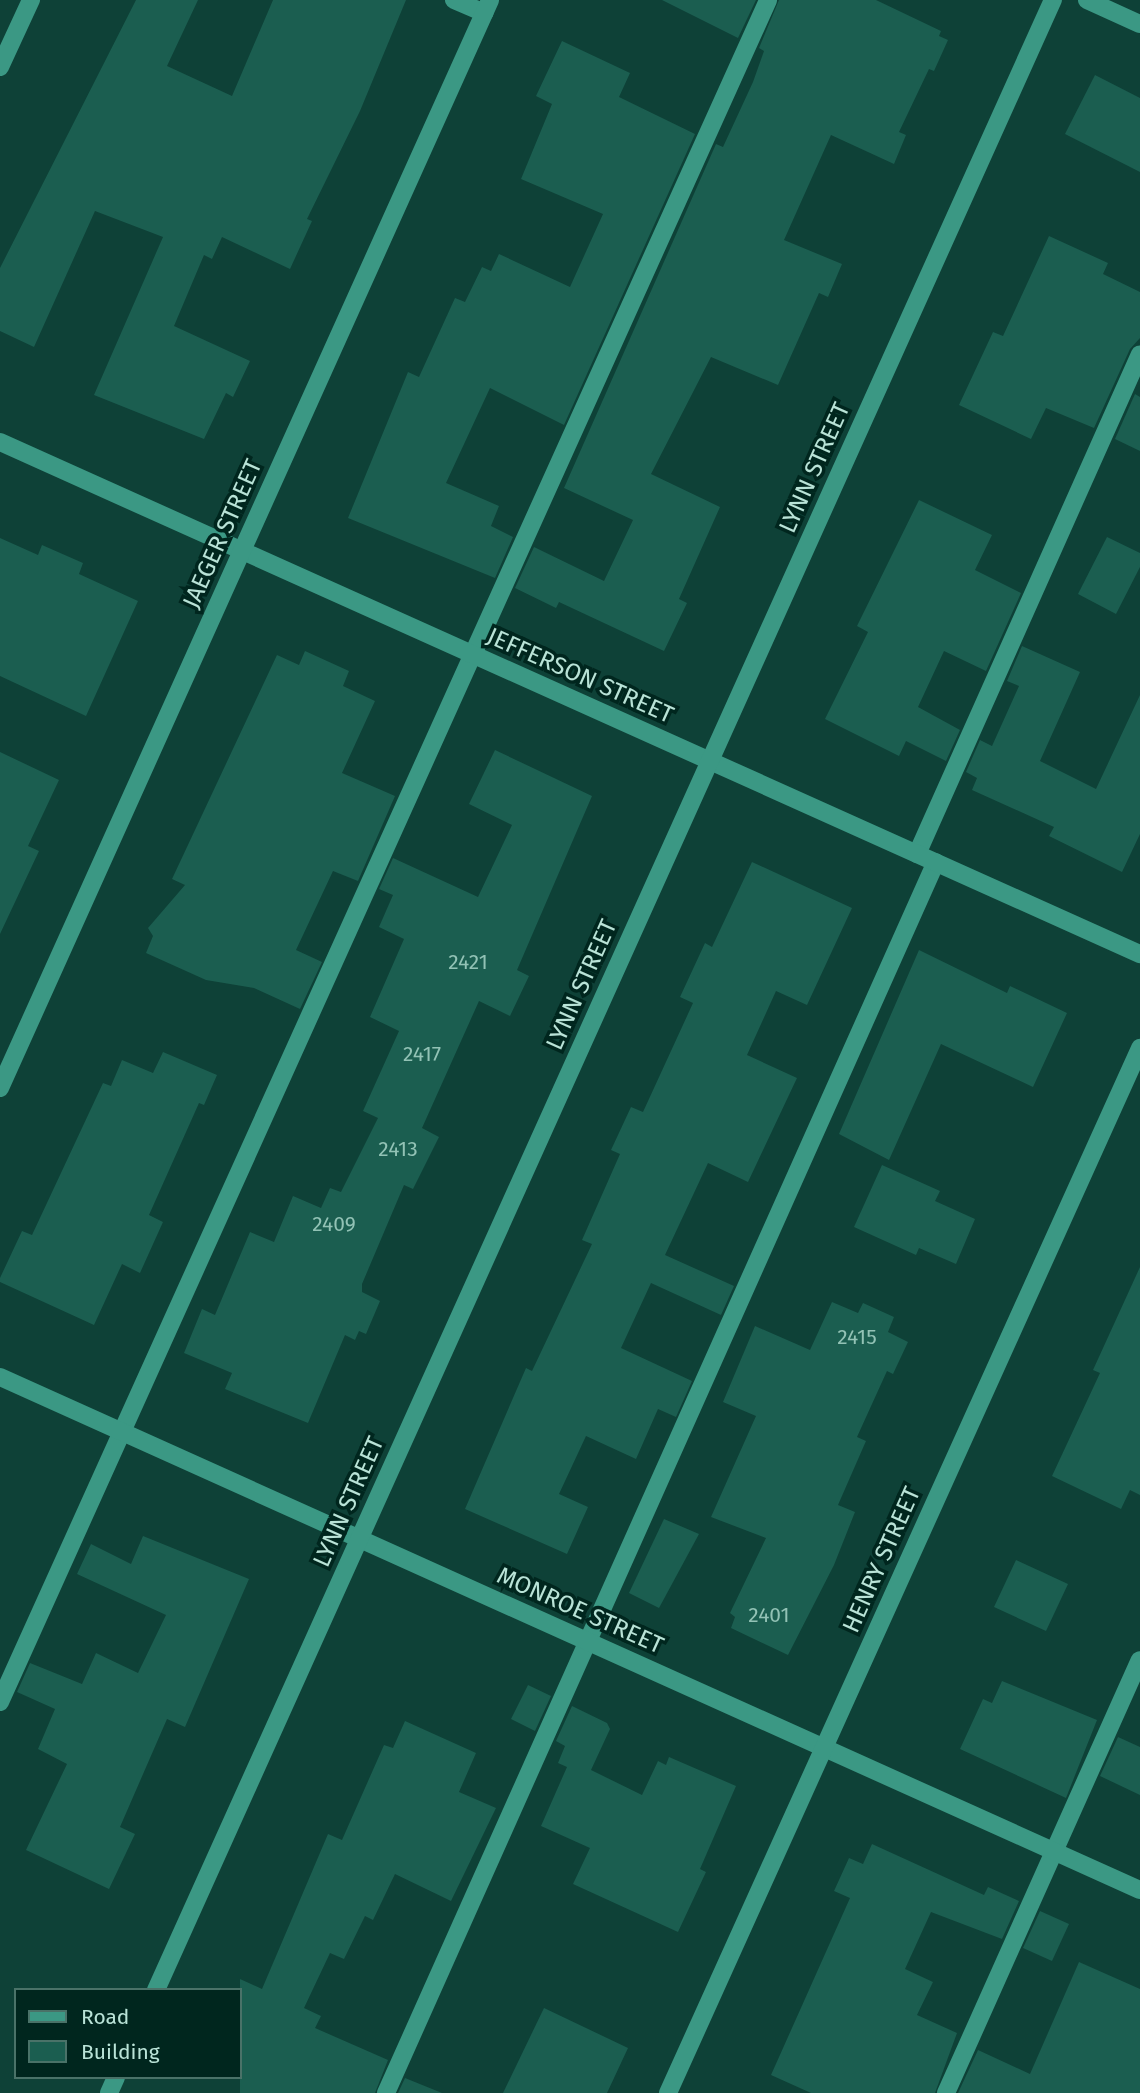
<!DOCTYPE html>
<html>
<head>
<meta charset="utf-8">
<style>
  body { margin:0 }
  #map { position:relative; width:1140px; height:2093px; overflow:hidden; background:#0e4137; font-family:"Fira Sans",sans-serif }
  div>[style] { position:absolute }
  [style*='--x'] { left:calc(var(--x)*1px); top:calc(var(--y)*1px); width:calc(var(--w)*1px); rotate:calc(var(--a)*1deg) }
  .building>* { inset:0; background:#1b5e50 }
  .service>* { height:18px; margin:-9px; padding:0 9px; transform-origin:9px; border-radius:9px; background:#3b9884 }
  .minor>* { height:18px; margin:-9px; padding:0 9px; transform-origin:9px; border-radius:9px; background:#3b9884 }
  span { translate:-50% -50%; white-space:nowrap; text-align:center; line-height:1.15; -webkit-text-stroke:7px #00261e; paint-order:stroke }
  .number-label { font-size:21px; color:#92c2b5 }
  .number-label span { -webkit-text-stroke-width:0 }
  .street-label { font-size:24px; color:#b9e3d7 }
  .legend { position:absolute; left:14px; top:1988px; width:228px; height:91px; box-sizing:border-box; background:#00261e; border:2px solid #4a7268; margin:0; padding:9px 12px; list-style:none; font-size:21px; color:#b9e3d7 }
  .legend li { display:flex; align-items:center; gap:14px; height:35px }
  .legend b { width:35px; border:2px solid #4a7268 }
</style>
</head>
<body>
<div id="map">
  <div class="building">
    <div style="clip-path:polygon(136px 0,198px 0,167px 66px,232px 96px,273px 0,406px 0,360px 111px,307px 219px,312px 221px,290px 269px,222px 237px,212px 259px,204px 255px,174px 326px,250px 361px,233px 397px,226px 393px,204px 439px,94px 395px,163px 237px,95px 211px,34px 347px,0 331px,0 268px)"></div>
    <div style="clip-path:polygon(662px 0,756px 0,738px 38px)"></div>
    <div style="clip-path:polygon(779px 0,876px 0,941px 31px,939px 36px,948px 40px,934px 71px,929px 69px,899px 132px,906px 135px,894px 164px,831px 135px,784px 240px,842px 264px,828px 297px,819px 293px,778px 385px,711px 357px,651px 474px,720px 507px,679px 599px,687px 603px,664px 651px,559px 602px,556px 608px,515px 588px,534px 547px,604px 581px,633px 520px,564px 488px,716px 144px,723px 147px,753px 82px,764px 51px,759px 48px)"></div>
    <div style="clip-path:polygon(562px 41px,630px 73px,619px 97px,695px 134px,564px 425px,490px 388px,446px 483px,499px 506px,491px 526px,513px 537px,495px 578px,348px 518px,408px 372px,419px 377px,455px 298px,465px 302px,482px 267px,491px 271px,499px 254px,570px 287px,603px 214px,521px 179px,552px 104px,536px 96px)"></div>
    <div style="clip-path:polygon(1095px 75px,1140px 98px,1140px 172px,1065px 134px)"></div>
    <div style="clip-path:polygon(1049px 236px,1108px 263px,1103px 274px,1140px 292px,1140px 338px,1130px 349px,1094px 428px,1046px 408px,1031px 439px,959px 405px,993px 332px,1003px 336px)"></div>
    <div style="clip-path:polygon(1135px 394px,1140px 397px,1140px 451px,1115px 439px)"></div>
    <div style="clip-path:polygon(919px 500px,992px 535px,975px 570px,1021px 593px,986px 671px,944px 651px,918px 707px,960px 730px,946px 761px,906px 741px,899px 756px,825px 719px,868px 632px,857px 626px)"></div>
    <div style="clip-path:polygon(1107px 537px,1140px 553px,1140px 567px,1116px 614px,1078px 594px)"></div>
    <div style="clip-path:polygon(0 538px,38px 555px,42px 545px,83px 563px,79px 574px,138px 601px,86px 716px,0 676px)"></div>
    <div style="clip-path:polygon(1022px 646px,1080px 672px,1040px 761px,1096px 789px,1140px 695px,1140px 834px,1122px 872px,1049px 836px,1054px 827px,972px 790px,977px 778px,966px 772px,980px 740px,992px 746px,1019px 686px,1007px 681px)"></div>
    <div style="clip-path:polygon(305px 651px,349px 671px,343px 686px,375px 701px,342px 773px,395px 796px,358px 881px,333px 871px,296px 950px,322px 962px,300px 1009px,254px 988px,206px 980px,146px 953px,153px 936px,148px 928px,185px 885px,172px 879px,277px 655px,299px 665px)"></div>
    <div style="clip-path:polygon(495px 750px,592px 796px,517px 970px,529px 976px,510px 1016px,479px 1001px,422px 1128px,439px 1137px,413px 1189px,404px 1185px,362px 1284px,362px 1292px,380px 1301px,366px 1334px,359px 1331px,355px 1340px,345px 1335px,308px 1423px,225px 1389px,232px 1373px,184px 1353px,202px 1309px,215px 1315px,250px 1232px,274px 1242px,293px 1196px,321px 1208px,330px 1188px,341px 1192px,378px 1118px,363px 1111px,399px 1031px,370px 1017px,404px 939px,379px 927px,393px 895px,379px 889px,393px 858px,478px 897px,512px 825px,469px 804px)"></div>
    <div style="clip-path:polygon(0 752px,59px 780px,28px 846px,39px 851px,0 934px)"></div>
    <div style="clip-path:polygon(752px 862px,852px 908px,807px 1005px,776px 991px,747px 1055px,797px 1078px,748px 1182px,708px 1163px,665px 1255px,734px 1286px,721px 1315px,651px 1283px,621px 1348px,692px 1381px,676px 1417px,658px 1409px,636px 1459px,586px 1436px,559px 1494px,588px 1507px,567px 1554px,465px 1509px,526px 1368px,532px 1371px,592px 1244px,582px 1240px,620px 1154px,611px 1150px,631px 1107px,643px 1112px,693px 1003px,680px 997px,705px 943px,712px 947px)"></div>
    <div style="clip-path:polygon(919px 950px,1007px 993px,1010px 986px,1067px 1013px,1033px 1087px,941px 1044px,889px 1160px,839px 1134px)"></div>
    <div style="clip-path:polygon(163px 1052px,217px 1075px,204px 1105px,199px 1103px,149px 1215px,163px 1222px,140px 1273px,122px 1264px,94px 1325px,0 1282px,0 1278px,22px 1231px,32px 1235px,103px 1083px,111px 1086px,122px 1060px,153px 1073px)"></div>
    <div style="clip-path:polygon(882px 1165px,940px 1191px,935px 1201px,975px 1219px,956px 1264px,919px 1248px,916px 1255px,854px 1227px)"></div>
    <div style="clip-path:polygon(1140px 1267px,1140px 1495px,1130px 1490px,1121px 1509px,1052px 1476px,1100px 1373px,1093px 1370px)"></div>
    <div style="clip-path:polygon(832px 1302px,858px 1313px,863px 1303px,894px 1317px,888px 1332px,908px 1342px,893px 1374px,887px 1371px,857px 1437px,866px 1441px,838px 1505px,855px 1512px,834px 1565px,788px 1655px,731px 1628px,735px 1617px,730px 1613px,766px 1538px,711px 1517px,756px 1416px,723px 1402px,755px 1326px,810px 1350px)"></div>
    <div style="clip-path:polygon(664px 1519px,699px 1534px,659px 1608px,629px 1593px)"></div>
    <div style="clip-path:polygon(143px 1536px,249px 1579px,185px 1727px,167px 1719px,120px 1827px,135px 1834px,109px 1889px,26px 1850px,67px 1764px,38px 1749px,55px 1709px,17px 1692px,30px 1663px,82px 1684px,96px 1653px,138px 1673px,166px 1615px,77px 1574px,91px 1544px,131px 1564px)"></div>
    <div style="clip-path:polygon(1016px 1560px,1068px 1584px,1046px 1631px,994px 1607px)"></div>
    <div style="clip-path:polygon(1002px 1681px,1097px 1720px,1066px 1798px,960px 1749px,983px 1699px,992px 1703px)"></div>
    <div style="clip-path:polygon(528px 1685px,551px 1696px,535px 1731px,511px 1719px)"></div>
    <div style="clip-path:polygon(572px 1706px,607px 1723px,610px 1729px,591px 1770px,642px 1795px,658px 1761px,666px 1765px,669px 1757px,736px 1786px,700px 1869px,706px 1872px,678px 1932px,573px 1884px,590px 1848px,541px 1826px,567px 1767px,558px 1763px,565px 1746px,556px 1741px)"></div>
    <div style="clip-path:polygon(405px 1721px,476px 1753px,459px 1792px,496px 1808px,451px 1901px,395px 1874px,373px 1920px,365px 1916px,344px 1959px,330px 1953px,304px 2008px,321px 2016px,315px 2028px,388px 2060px,375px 2093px,240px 2093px,240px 1979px,262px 1989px,328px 1834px,342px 1840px,384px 1745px,393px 1748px)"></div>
    <div style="clip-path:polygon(1118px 1737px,1140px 1747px,1140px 1795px,1100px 1776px)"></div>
    <div style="clip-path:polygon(872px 1844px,984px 1895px,988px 1887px,1019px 1901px,1002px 1939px,931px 1912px,905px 1969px,933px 1982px,917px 2015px,957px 2033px,935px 2093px,811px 2093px,771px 2075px,850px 1898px,834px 1891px,849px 1858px,863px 1864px)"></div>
    <div style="clip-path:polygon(1040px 1911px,1069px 1924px,1052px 1961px,1023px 1948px)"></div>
    <div style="clip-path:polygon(1079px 1962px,1140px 1989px,1140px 2093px,958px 2093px,978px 2050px,1030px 2074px)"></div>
    <div style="clip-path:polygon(544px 2008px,628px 2048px,607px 2093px,503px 2093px)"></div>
    <div style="clip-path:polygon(405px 2078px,442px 2093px,398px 2093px)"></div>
  </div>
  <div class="service">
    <div style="--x:454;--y:0;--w:33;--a:23"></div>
    <div style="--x:917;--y:854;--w:547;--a:-65.96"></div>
    <div style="--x:0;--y:1702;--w:1867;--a:-65.71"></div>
    <div style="--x:386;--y:2093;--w:1348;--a:-65.93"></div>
    <div style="--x:946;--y:2093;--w:474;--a:-65.9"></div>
  </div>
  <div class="minor">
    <div style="--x:1087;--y:0;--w:58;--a:24.4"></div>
    <div style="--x:0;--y:67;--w:74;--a:-65.2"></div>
    <div style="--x:0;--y:442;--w:1250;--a:24.19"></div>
    <div style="--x:0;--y:1088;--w:1193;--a:-65.75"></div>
    <div style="--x:0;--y:1377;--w:1250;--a:24.23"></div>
    <div style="--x:156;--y:1990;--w:2183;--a:-65.74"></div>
    <div style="--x:109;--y:2093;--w:17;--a:-66"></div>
    <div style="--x:668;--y:2093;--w:1147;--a:-65.69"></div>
  </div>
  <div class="number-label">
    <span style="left:468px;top:962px">2421</span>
    <span style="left:422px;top:1054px">2417</span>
    <span style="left:398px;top:1149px">2413</span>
    <span style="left:334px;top:1224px">2409</span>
    <span style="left:857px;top:1337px">2415</span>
    <span style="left:769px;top:1615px">2401</span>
  </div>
  <div class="street-label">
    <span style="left:815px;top:468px;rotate:-66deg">LYNN STREET</span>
    <span style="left:223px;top:534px;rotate:-66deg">JAEGER STREET</span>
    <span style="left:580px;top:676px;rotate:24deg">JEFFERSON STREET</span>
    <span style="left:582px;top:985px;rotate:-66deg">LYNN STREET</span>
    <span style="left:349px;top:1502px;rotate:-66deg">LYNN STREET</span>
    <span style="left:882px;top:1560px;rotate:-66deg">HENRY STREET</span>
    <span style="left:580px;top:1611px;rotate:24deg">MONROE STREET</span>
  </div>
  <ul class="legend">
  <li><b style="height:9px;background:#3b9884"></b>Road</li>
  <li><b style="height:19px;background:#1b5e50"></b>Building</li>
  </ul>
</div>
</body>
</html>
